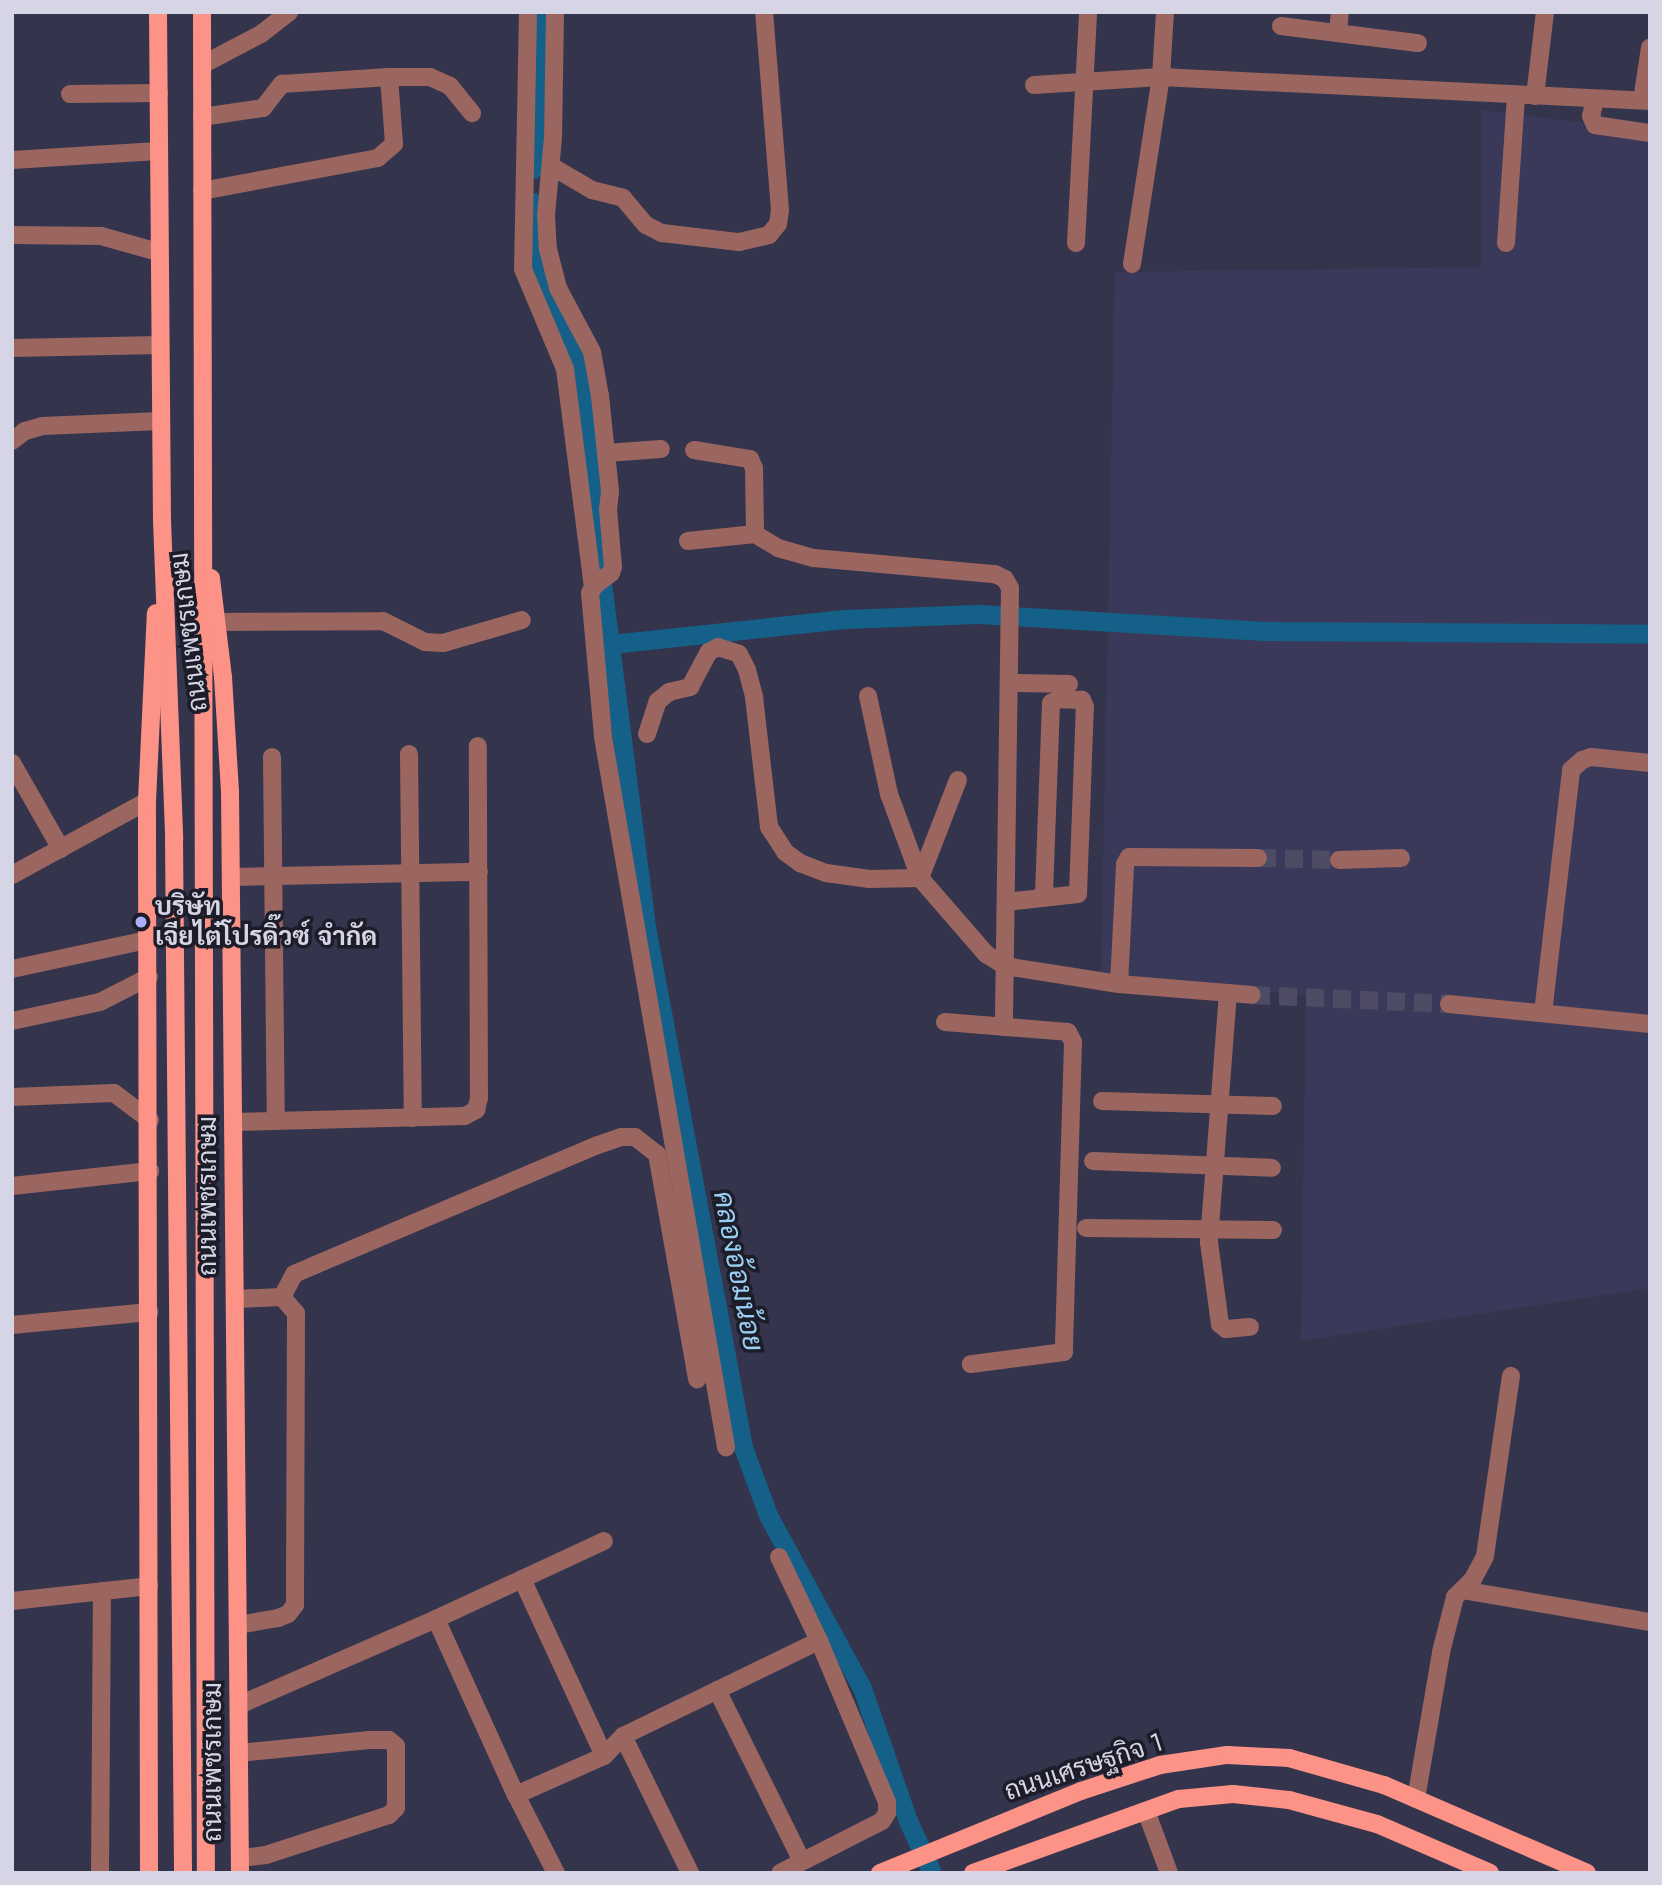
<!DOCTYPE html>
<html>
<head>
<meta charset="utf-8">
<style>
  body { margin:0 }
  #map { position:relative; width:1662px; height:1885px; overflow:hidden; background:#35344d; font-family:Jost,Sarabun,sans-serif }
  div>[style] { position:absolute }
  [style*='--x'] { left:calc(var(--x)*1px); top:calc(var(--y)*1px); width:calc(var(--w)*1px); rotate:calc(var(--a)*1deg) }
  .built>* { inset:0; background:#3b3959 }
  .canal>* { height:19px; margin:-9.5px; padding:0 9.5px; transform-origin:9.5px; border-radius:9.5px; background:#156088 }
  .minor-tunnel>* { height:18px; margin-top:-9px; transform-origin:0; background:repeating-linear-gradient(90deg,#4d4c64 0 18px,transparent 0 27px) }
  .minor>* { height:18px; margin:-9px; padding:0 9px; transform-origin:9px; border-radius:9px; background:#9b6660 }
  .major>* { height:18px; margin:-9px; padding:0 9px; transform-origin:9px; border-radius:9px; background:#fd9286 }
  .dots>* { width:19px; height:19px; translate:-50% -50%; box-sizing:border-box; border:4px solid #1d1d29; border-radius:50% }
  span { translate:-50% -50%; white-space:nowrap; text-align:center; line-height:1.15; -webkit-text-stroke:7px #1d1d29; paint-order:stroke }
  .street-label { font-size:26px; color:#d5d5e6 }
  .poi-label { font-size:26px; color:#d5d5e6; font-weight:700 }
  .left { translate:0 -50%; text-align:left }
  .water-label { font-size:28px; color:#9acff3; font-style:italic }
  .frame { position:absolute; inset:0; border:14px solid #d5d5e6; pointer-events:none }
</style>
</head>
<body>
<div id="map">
  <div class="built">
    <div style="clip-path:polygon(1482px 110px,1650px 131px,1650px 1288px,1301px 1341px,1306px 996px,1101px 973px,1115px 272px,1481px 267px)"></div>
  </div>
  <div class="canal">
    <div style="--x:533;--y:169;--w:157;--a:-88.2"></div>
    <div style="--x:533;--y:202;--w:74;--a:86.9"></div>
    <div style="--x:537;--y:276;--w:110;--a:65.8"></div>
    <div style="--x:582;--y:376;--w:137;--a:85.4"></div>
    <div style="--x:593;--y:513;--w:422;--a:82.7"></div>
    <div style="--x:647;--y:932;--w:524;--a:79.44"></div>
    <div style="--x:743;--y:1447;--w:72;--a:69.8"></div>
    <div style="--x:768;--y:1515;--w:197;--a:61.5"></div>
    <div style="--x:862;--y:1688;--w:141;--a:70.9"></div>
    <div style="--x:908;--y:1821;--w:57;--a:65.2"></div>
    <div style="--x:611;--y:644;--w:235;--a:-6.1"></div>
    <div style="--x:845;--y:619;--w:133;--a:-2.2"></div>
    <div style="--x:978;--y:614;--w:283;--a:3.4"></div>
    <div style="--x:1260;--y:631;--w:390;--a:0.4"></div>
  </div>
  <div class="minor-tunnel">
    <div style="--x:1258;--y:858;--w:81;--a:1.4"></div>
    <div style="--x:1252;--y:995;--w:197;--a:2.6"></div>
  </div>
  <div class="minor">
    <div style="--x:528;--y:12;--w:257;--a:91.1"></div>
    <div style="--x:523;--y:269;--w:108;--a:67.2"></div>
    <div style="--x:565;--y:369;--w:220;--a:82.7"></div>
    <div style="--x:555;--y:12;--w:125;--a:90.9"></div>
    <div style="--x:553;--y:137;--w:78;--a:95.1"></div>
    <div style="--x:546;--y:215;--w:34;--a:87"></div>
    <div style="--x:548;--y:249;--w:40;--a:75.6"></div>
    <div style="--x:558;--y:288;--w:72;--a:62"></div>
    <div style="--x:592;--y:352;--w:45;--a:79.7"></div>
    <div style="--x:600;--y:396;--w:96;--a:84"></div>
    <div style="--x:610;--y:491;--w:18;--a:96"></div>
    <div style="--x:608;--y:509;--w:58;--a:85.1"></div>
    <div style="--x:613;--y:567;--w:6;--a:108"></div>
    <div style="--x:611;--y:573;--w:20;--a:143"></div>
    <div style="--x:595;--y:585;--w:9;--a:122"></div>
    <div style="--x:590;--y:593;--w:145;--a:84.8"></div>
    <div style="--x:603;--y:737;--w:721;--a:80.17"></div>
    <div style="--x:1281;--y:26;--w:138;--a:7.1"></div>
    <div style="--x:1338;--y:33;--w:21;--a:-85"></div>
    <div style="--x:202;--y:65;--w:67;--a:-27.7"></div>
    <div style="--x:261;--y:34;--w:36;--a:-38"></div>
    <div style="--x:389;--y:77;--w:41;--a:0"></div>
    <div style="--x:430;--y:77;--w:22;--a:24"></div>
    <div style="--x:450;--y:86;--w:35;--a:51"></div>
    <div style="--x:1034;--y:85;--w:127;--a:-3.6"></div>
    <div style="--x:1161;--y:77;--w:490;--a:2.8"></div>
    <div style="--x:70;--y:94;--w:89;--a:-0.6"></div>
    <div style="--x:1535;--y:96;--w:85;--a:-83.2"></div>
    <div style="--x:1595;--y:99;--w:17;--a:103"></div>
    <div style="--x:1591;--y:116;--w:10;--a:66"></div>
    <div style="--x:1595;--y:125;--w:56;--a:8.3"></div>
    <div style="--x:1642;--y:100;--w:53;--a:-81.3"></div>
    <div style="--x:202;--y:117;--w:62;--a:-8.4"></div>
    <div style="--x:263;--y:108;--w:31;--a:-52"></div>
    <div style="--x:282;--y:84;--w:107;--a:-3.7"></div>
    <div style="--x:389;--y:77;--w:67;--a:85.7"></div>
    <div style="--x:394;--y:144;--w:21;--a:139"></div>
    <div style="--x:378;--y:158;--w:179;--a:169.4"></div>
    <div style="--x:12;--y:160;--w:146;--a:-3.5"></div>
    <div style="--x:551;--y:166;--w:48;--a:30.3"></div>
    <div style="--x:592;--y:190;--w:32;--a:14"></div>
    <div style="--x:623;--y:198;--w:35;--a:50"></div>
    <div style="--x:646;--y:225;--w:18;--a:27"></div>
    <div style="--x:662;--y:233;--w:78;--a:6.7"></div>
    <div style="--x:739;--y:242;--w:31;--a:-13"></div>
    <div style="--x:769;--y:235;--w:14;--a:-51"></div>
    <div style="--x:778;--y:224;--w:14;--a:-82"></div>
    <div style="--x:780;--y:210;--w:199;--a:-94.6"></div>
    <div style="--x:12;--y:235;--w:89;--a:0.6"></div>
    <div style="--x:101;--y:236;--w:59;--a:15.7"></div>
    <div style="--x:1076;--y:243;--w:231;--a:-87"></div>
    <div style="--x:1506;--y:243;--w:147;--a:-86.1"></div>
    <div style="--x:1132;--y:264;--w:189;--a:-81.2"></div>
    <div style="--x:1161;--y:77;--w:65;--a:-86.5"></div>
    <div style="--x:12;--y:348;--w:148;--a:-1.2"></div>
    <div style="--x:12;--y:441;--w:16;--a:-38"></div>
    <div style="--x:25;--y:431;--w:18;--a:-16"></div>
    <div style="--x:42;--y:426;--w:119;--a:-2.4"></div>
    <div style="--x:694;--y:450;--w:57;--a:9.1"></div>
    <div style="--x:750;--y:459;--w:10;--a:66"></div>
    <div style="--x:754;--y:468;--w:66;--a:89.1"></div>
    <div style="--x:755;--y:534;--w:27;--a:31"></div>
    <div style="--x:778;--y:548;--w:37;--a:16"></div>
    <div style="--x:814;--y:558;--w:182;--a:5.1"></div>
    <div style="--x:995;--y:574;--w:11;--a:27"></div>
    <div style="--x:1005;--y:579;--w:10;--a:61"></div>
    <div style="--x:1010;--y:588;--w:439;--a:90.8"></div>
    <div style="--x:607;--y:453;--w:54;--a:-4.2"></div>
    <div style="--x:688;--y:541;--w:67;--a:-6"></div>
    <div style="--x:217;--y:622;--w:166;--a:-0.3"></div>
    <div style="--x:383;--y:621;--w:47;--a:26.6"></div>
    <div style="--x:425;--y:642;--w:18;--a:3"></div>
    <div style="--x:443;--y:643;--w:82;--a:-16.2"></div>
    <div style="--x:1010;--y:683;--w:59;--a:1"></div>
    <div style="--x:868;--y:696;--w:100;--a:77.9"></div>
    <div style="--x:889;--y:794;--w:90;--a:69.7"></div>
    <div style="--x:920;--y:878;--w:101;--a:49"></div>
    <div style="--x:986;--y:954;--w:22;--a:32"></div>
    <div style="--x:1005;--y:966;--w:115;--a:9"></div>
    <div style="--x:1119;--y:984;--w:133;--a:4.7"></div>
    <div style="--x:647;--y:734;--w:35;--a:-72"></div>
    <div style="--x:658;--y:701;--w:14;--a:-39"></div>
    <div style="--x:669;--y:692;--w:22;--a:-13"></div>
    <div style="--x:690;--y:687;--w:40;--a:-62"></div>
    <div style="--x:709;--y:652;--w:10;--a:-29"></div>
    <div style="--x:718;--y:647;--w:22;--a:18"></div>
    <div style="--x:739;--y:654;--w:18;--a:63"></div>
    <div style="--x:747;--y:670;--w:28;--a:75"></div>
    <div style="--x:754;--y:697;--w:131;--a:83.4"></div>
    <div style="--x:769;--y:827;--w:30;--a:57"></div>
    <div style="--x:785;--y:852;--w:19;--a:36"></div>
    <div style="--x:800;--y:863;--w:28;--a:21"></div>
    <div style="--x:826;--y:873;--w:44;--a:7.8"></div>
    <div style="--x:870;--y:879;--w:50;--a:-1.1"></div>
    <div style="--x:920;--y:878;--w:105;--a:-68.8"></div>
    <div style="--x:409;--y:754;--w:364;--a:89.4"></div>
    <div style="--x:272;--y:757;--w:364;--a:89.4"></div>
    <div style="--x:12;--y:763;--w:99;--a:60.3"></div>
    <div style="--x:1339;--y:860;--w:62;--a:-1.8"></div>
    <div style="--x:12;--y:875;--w:154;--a:-28.7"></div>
    <div style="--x:232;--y:877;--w:247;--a:-1.2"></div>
    <div style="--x:1006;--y:902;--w:72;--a:-6.3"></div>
    <div style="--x:1078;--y:894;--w:187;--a:-87.9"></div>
    <div style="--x:1085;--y:707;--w:8;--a:-113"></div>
    <div style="--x:1082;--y:700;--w:23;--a:-178"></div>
    <div style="--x:1059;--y:699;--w:9;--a:153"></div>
    <div style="--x:1051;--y:703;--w:194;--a:92.1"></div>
    <div style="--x:12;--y:969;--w:138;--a:-12.1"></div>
    <div style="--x:1119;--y:984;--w:120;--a:-87.1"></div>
    <div style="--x:1125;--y:864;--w:8;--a:-60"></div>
    <div style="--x:1129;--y:857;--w:129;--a:0.4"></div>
    <div style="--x:1228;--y:993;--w:250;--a:94.4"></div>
    <div style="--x:1209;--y:1242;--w:83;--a:82.4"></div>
    <div style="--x:1220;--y:1324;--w:8;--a:40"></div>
    <div style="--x:1226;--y:1329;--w:24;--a:-5"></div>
    <div style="--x:1449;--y:1004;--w:202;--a:5.7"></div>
    <div style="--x:1543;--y:1013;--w:245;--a:-83.4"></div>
    <div style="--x:1571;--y:770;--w:15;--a:-42"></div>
    <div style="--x:1582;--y:760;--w:9;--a:-18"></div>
    <div style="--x:1591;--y:757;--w:59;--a:5.8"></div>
    <div style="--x:12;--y:1021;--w:90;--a:-12.2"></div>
    <div style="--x:100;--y:1002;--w:55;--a:-27"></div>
    <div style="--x:945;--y:1022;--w:123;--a:4.6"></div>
    <div style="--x:1068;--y:1032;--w:11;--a:63"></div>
    <div style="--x:1073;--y:1042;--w:310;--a:91.7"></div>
    <div style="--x:1064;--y:1352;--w:94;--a:172.6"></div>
    <div style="--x:12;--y:1097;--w:102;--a:-2.2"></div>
    <div style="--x:114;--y:1093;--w:45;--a:36.9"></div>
    <div style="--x:1102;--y:1101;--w:171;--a:1.7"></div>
    <div style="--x:233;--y:1122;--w:232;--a:-1.5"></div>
    <div style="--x:465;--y:1116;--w:13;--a:-29"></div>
    <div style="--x:476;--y:1110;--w:12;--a:-76"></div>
    <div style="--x:479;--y:1098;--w:352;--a:-90.2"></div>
    <div style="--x:1093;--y:1161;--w:179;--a:2.2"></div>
    <div style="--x:12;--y:1186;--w:139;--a:-6.2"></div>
    <div style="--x:1086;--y:1228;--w:187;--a:0.6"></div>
    <div style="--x:282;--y:1297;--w:26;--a:-62"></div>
    <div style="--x:294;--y:1274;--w:23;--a:-23"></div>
    <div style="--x:315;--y:1265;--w:307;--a:-23"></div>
    <div style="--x:598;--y:1145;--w:24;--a:-19"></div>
    <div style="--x:621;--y:1137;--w:14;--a:0"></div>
    <div style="--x:635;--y:1137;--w:28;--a:38"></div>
    <div style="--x:657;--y:1154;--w:229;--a:79.9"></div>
    <div style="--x:235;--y:1299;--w:47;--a:-2.4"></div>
    <div style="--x:282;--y:1297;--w:21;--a:49"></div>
    <div style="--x:296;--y:1313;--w:292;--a:90.2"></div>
    <div style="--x:295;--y:1605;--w:11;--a:128"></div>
    <div style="--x:288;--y:1614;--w:11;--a:158"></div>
    <div style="--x:278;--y:1618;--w:40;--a:170"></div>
    <div style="--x:12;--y:1325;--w:138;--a:-5.4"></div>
    <div style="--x:779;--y:1557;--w:93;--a:64.5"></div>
    <div style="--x:819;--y:1641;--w:175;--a:67.1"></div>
    <div style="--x:887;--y:1802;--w:11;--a:90"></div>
    <div style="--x:887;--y:1813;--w:9;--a:122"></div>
    <div style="--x:882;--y:1821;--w:114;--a:153"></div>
    <div style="--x:522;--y:1579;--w:195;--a:65.1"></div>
    <div style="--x:1462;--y:1590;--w:191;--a:9.7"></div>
    <div style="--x:12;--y:1601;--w:138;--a:-6.2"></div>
    <div style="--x:436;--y:1619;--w:193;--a:65.6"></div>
    <div style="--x:516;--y:1795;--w:96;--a:-23.9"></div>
    <div style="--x:604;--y:1756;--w:28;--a:-46"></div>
    <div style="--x:623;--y:1736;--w:218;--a:-25.9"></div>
    <div style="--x:717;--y:1690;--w:189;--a:63.6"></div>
    <div style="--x:239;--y:1705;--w:215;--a:-23.6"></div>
    <div style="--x:436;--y:1619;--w:185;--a:-24.9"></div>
    <div style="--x:623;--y:1736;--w:153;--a:63.9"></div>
    <div style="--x:239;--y:1753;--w:131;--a:-5.7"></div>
    <div style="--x:369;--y:1740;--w:20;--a:0"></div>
    <div style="--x:389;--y:1740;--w:9;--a:41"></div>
    <div style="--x:396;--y:1746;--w:62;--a:90"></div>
    <div style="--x:396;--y:1808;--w:10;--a:135"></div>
    <div style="--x:389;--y:1815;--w:129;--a:162"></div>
    <div style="--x:266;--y:1855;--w:26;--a:173"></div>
    <div style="--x:516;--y:1795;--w:88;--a:62.9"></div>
    <div style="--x:1416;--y:1799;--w:149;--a:-80.3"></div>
    <div style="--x:1441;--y:1652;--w:57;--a:-75.7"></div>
    <div style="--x:1455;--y:1597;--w:25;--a:-45"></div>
    <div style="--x:1473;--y:1579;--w:26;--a:-62"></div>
    <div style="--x:1485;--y:1556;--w:182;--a:-81.8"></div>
    <div style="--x:1146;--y:1811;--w:66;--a:69.6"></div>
    <div style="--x:100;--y:1873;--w:282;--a:-89.6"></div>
  </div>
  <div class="major">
    <div style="--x:158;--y:12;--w:508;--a:89.55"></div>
    <div style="--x:162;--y:520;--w:319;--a:87.8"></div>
    <div style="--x:174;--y:839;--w:1034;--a:89.5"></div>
    <div style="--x:202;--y:12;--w:1861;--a:89.88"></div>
    <div style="--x:211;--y:578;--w:100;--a:83.1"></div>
    <div style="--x:223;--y:677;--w:115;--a:86.5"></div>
    <div style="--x:230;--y:792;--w:1081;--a:89.47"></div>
    <div style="--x:149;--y:1873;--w:1072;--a:-90.11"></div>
    <div style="--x:147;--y:801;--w:188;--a:-87.3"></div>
    <div style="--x:880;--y:1873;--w:217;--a:-22.2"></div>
    <div style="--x:1081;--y:1791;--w:83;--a:-18.2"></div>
    <div style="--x:1160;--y:1765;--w:68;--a:-8.5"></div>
    <div style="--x:1227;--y:1755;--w:62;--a:2.8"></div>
    <div style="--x:1289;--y:1758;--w:99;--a:15.9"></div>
    <div style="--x:1384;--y:1785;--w:221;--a:23.4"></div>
    <div style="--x:973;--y:1873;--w:219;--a:-19.8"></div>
    <div style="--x:1179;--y:1799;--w:54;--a:-5.3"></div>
    <div style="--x:1233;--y:1794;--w:56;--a:6.1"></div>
    <div style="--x:1289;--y:1800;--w:91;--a:15.3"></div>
    <div style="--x:1377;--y:1824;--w:123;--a:23.4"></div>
  </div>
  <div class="dots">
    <div style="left:141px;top:922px;background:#abaffb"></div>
  </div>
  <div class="street-label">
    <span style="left:189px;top:632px;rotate:-97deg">ถนนเพชรเกษม</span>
    <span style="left:208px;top:1196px;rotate:-90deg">ถนนเพชรเกษม</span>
    <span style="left:213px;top:1762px;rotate:-90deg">ถนนเพชรเกษม</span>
    <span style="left:1084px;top:1767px;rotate:-18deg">ถนนเศรษฐกิจ 1</span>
  </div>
  <div class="poi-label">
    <span class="left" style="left:155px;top:922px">บริษัท<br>เจียไต๋โปรดิ๊วซ์ จำกัด</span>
  </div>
  <div class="water-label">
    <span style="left:738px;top:1271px;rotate:79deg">คลองอ้อมน้อย</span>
  </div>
  <div class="frame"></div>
</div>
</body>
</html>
